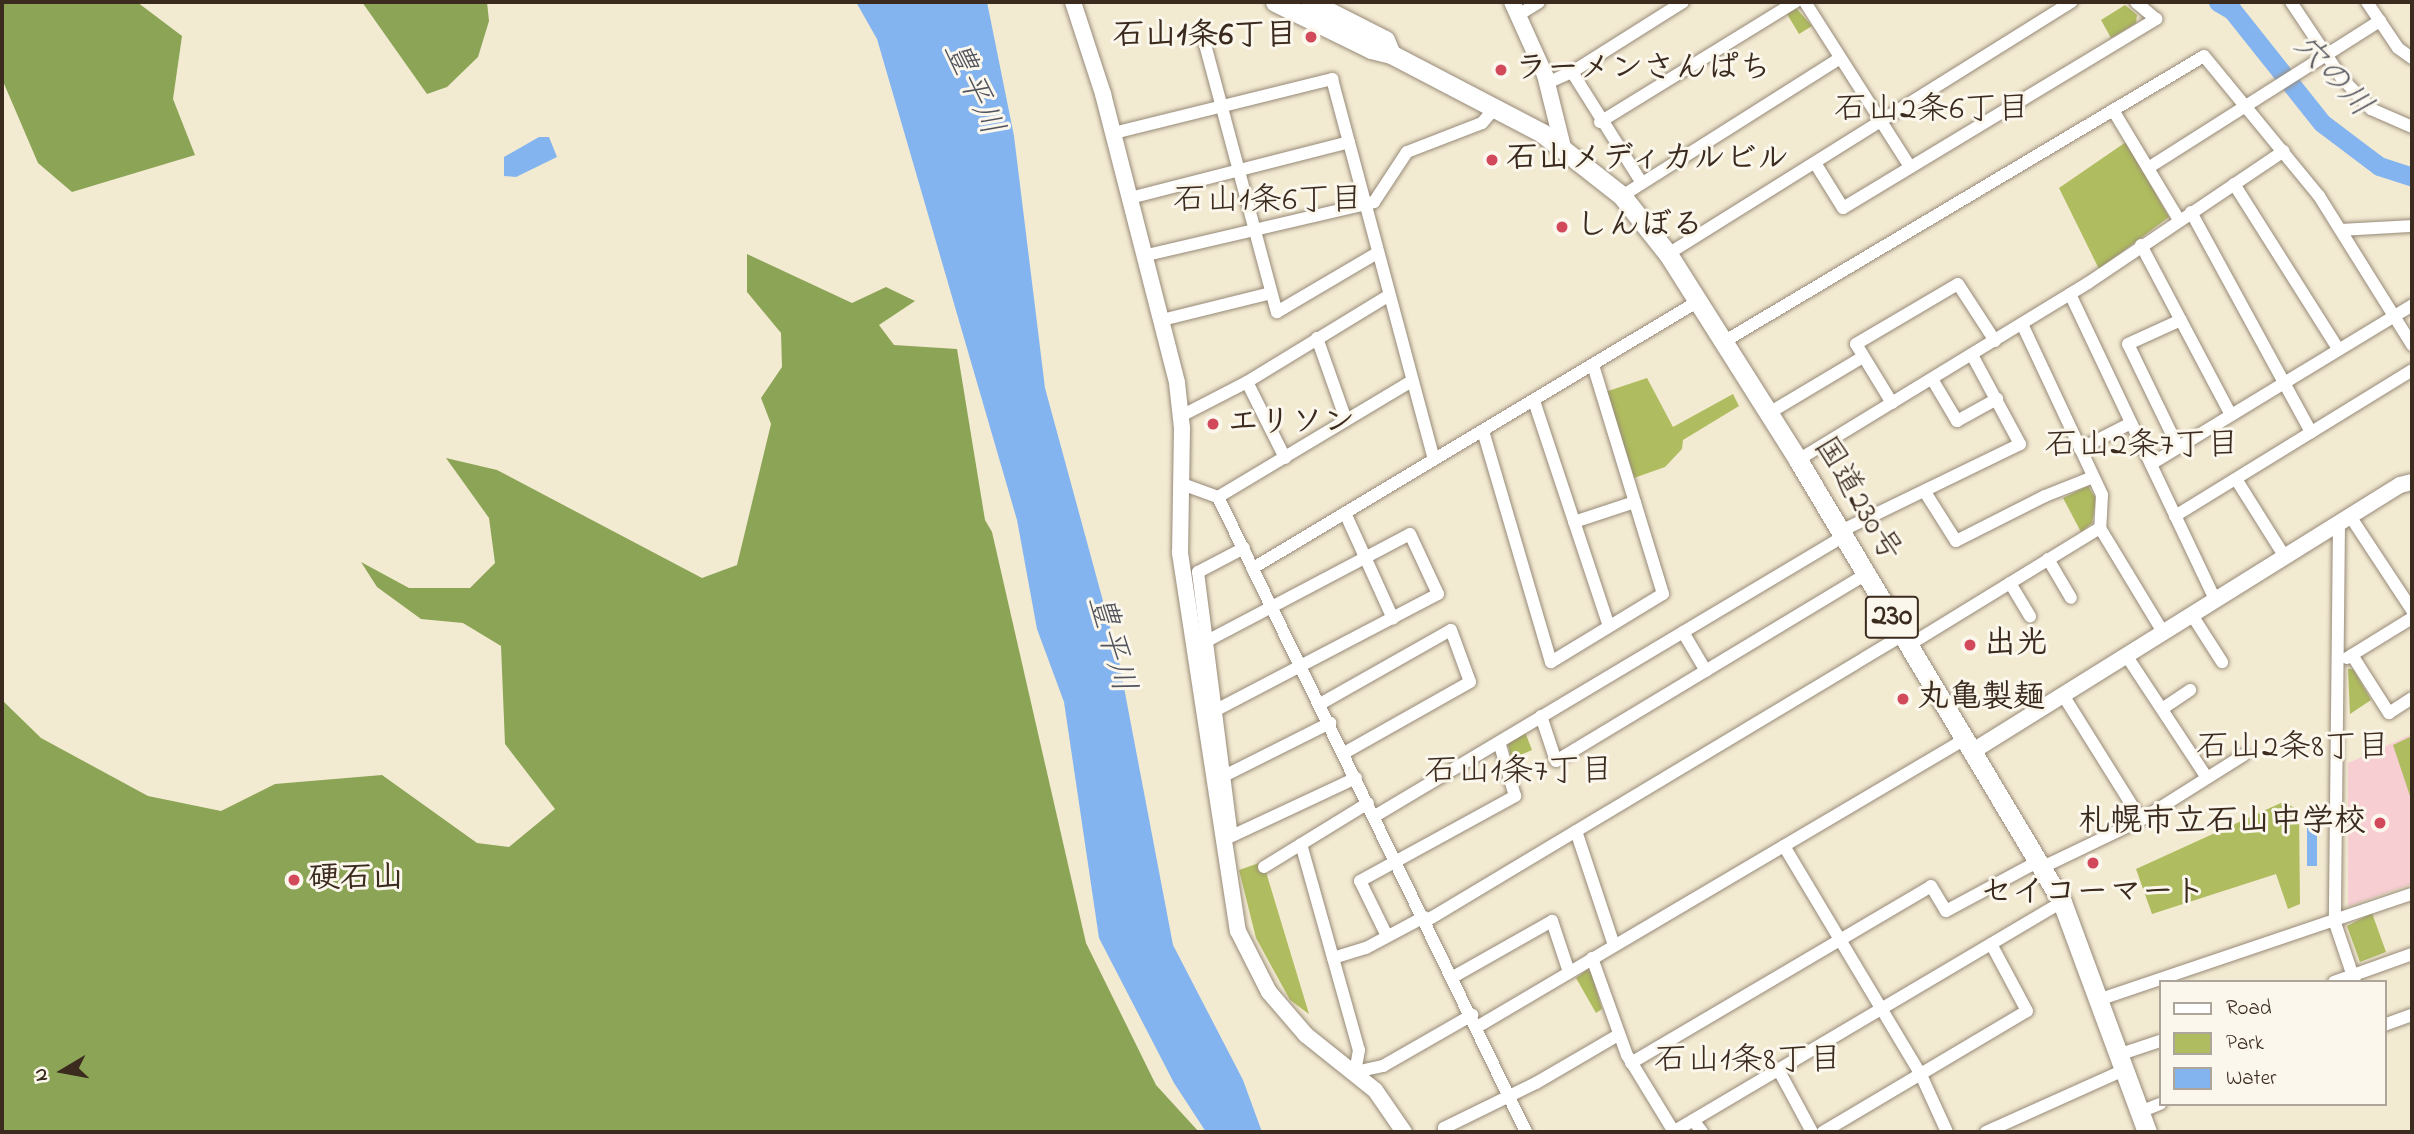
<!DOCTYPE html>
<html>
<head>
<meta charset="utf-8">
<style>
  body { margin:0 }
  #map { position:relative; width:2414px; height:1134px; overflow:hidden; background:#f3ead2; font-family:"Indie Flower","Klee One",sans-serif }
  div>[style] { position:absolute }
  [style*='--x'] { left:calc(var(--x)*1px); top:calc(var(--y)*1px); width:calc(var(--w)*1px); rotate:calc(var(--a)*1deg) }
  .built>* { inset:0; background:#f7cfd2 }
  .green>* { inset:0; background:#afbc5f }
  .forest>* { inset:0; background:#8ba456 }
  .water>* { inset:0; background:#83b4ef }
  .river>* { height:19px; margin:-9.5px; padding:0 9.5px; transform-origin:9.5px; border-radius:9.5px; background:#83b4ef }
  .roads { filter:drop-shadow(0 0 2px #978a78) drop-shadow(0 0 2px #978a78) }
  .minor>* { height:12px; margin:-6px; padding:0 6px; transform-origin:6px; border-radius:6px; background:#fff }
  .tertiary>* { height:16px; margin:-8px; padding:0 8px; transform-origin:8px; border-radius:8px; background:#fff }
  .trunk>* { height:19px; margin:-9.5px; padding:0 9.5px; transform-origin:9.5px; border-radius:9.5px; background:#fff }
  .dots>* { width:19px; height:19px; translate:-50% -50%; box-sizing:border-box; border:4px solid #fbf7ec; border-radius:50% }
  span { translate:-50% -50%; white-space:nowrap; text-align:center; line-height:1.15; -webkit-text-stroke:6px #fbf7ec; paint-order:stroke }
  .shield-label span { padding:2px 5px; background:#fbf7ec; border:2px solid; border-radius:5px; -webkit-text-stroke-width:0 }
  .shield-label { font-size:30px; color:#3b2a1e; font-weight:700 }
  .poi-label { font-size:32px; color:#3b2a1e; font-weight:700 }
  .right { translate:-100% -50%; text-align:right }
  .left { translate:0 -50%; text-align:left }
  .street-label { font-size:32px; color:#3b2a1e }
  .water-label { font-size:33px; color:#51535d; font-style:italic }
  .neighbourhood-label { font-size:33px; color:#3b2a1e }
  .frame { position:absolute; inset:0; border:4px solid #3b2a1e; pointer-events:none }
  .legend { position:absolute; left:2159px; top:980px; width:228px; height:126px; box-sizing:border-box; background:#fbf7ec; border:2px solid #aea59a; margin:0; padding:9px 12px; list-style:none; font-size:21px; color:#3b2a1e }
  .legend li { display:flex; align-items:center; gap:14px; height:35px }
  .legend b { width:35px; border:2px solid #aea59a }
  .north { position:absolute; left:28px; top:1036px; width:70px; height:70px; -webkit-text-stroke:5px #fbf7ec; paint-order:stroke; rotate:260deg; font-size:19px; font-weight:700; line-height:28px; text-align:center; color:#3b2a1e }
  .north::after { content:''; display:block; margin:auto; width:24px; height:32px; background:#3b2a1e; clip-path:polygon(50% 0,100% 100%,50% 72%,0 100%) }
</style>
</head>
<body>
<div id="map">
  <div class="built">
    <div style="clip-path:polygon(2412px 734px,2412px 884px,2348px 906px,2348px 763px)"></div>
  </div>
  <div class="green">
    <div style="clip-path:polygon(2125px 5px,2137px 15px,2136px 23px,2111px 38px,2101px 20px)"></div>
    <div style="clip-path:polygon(1796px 8px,1812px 26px,1799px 34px,1787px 14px)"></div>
    <div style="clip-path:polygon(2126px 142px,2169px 217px,2099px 269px,2059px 188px)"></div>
    <div style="clip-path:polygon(1647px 378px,1673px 427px,1733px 394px,1739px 406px,1683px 440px,1682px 449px,1665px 467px,1634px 478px,1605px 392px)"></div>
    <div style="clip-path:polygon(2088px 486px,2096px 499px,2092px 523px,2081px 532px,2063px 498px)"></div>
    <div style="clip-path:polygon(2348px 669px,2353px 669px,2371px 700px,2350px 714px)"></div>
    <div style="clip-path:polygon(1525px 732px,1532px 750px,1511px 759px,1508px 743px)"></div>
    <div style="clip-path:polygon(2412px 736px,2412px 802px,2393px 745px)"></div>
    <div style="clip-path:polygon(2283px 802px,2299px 810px,2300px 904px,2288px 909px,2276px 874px,2152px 914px,2136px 869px)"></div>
    <div style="clip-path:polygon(1259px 863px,1266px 872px,1309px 1014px,1290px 1000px,1256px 938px,1239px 870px)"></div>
    <div style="clip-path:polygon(2372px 913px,2386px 952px,2360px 962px,2347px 926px)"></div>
    <div style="clip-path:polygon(1587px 970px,1591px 972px,1602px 1009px,1596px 1013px,1576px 978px)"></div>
  </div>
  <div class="forest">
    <div style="clip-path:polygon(2px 2px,137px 2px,182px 36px,173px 99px,195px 155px,72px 192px,38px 163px,2px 79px)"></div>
    <div style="clip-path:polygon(362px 2px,487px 2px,489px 21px,478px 57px,447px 87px,427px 94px)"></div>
    <div style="clip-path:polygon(747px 254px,852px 303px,886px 287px,915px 301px,879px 325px,894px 345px,957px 349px,985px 520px,992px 532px,1086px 943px,1156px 1085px,1199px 1132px,2px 1132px,2px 700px,41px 738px,148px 796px,221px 811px,275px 784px,382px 775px,477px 843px,509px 847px,555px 809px,505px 744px,501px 646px,463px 623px,421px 619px,377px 587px,361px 562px,409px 588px,470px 588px,495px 563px,489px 518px,446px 458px,497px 470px,702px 578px,737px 565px,771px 424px,761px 398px,782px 367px,781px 333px,747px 292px)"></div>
  </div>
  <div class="water">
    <div style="clip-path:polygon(856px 2px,987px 2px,1014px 136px,1045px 388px,1118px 656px,1173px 945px,1243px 1080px,1262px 1132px,1206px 1132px,1174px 1083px,1099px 938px,1064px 702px,1037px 629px,1017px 520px,877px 39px)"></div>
    <div style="clip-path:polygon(539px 137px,549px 137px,557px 157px,516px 177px,504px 176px,504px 157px)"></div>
    <div style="clip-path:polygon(2307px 826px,2317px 826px,2317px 866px,2307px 866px)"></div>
  </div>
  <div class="river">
    <div style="--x:2218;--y:2;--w:16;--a:30"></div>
    <div style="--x:2232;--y:10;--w:144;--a:51.5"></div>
    <div style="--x:2322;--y:123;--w:71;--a:37"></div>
    <div style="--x:2379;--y:166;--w:35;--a:18"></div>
  </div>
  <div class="roads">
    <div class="minor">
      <div style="--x:1805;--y:2;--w:196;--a:57.5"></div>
      <div style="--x:2291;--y:2;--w:90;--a:56.3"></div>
      <div style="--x:2341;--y:77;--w:44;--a:46.8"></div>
      <div style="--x:2371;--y:109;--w:45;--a:23.7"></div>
      <div style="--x:2367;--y:2;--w:55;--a:56"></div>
      <div style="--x:2398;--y:48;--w:17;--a:36"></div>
      <div style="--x:1520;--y:14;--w:22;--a:-32"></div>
      <div style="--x:1202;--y:33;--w:289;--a:75"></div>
      <div style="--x:1277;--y:312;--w:116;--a:-30.5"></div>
      <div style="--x:1572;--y:72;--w:131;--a:-32.2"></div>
      <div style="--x:1547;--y:83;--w:27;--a:-24"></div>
      <div style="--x:1572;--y:72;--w:131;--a:57.8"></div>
      <div style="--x:2113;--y:110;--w:128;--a:59"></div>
      <div style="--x:1600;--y:122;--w:229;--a:-31.6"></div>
      <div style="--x:1114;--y:133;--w:225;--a:-13.9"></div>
      <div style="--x:1332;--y:79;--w:394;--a:75"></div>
      <div style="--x:1815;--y:163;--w:53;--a:58.1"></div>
      <div style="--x:1843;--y:208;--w:366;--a:-31.1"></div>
      <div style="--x:2156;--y:19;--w:26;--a:-140"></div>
      <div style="--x:2148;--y:168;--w:275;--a:-32.4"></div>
      <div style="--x:2234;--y:184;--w:196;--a:57.7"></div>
      <div style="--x:1622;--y:196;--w:258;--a:-32.3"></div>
      <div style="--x:1130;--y:198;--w:226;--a:-14.3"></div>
      <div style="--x:2191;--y:212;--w:251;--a:61.4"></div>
      <div style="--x:2342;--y:230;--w:70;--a:-3.3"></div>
      <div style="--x:2141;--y:245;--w:192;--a:62.1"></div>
      <div style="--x:1668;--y:254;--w:476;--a:-32"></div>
      <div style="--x:1147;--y:255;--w:233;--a:-13.1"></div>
      <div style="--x:1374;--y:202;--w:60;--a:-56.6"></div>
      <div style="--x:1407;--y:152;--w:80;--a:-21.1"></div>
      <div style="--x:1482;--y:123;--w:20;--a:-49"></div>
      <div style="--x:2070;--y:294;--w:339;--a:64.6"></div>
      <div style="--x:1162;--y:320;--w:112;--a:-13.9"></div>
      <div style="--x:2022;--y:324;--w:189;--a:64.9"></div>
      <div style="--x:2102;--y:495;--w:33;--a:93"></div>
      <div style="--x:2100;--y:528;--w:122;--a:58.8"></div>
      <div style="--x:1317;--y:338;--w:87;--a:70.5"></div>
      <div style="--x:1725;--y:341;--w:557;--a:-30.75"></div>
      <div style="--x:2204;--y:56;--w:181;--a:50.6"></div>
      <div style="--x:2319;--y:196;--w:176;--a:58"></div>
      <div style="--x:1932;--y:379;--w:49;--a:59.2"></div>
      <div style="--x:1957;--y:421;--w:46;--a:-28.8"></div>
      <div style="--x:1247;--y:382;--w:85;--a:63.4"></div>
      <div style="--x:1534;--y:401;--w:237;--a:71.6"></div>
      <div style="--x:1892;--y:403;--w:69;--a:-121.4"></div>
      <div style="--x:1856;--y:344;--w:118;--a:-30.5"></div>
      <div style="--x:1958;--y:284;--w:68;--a:57"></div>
      <div style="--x:1769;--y:413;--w:109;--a:-30.8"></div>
      <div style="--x:1181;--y:416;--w:74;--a:-27.3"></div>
      <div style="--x:1247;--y:382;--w:165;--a:-31.4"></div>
      <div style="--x:1483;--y:431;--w:241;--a:73.6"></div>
      <div style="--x:1551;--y:662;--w:131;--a:-31.3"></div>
      <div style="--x:1663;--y:594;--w:239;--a:-107"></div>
      <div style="--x:2178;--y:447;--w:114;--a:-115.9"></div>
      <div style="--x:2128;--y:344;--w:58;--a:-24.4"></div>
      <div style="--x:2080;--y:449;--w:57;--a:-27"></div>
      <div style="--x:1798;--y:460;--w:340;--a:-31.4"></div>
      <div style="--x:2088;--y:283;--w:236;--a:-34"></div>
      <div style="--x:2151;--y:464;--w:306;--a:-31.3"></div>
      <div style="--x:2236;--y:479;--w:92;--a:57.9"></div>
      <div style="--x:1182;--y:484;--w:38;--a:20"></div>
      <div style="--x:1218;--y:497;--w:706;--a:64.12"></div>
      <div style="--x:1925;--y:492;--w:58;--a:57.7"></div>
      <div style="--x:1956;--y:541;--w:100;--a:-26.8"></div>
      <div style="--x:2045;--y:496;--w:52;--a:-21.6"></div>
      <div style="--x:1218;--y:497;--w:224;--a:-30.9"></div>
      <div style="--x:1345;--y:513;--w:116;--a:65.6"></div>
      <div style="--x:2175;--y:516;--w:278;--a:-31.6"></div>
      <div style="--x:2350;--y:516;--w:113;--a:56.6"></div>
      <div style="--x:1574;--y:522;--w:64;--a:-18.2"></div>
      <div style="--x:2339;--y:523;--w:400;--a:90.6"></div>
      <div style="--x:2335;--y:923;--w:62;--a:71.3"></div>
      <div style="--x:1841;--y:531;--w:199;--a:-25.9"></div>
      <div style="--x:2020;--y:444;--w:101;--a:-118.3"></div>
      <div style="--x:1244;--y:548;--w:52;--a:152.4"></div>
      <div style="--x:1198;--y:572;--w:266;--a:82.7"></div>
      <div style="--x:1232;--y:836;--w:137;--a:-25.1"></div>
      <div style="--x:2048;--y:559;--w:45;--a:59.5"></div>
      <div style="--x:1253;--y:568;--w:521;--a:-30.94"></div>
      <div style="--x:2010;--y:583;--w:39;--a:59"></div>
      <div style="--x:2192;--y:615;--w:56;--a:57.4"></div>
      <div style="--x:1683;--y:632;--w:45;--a:59.5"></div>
      <div style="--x:1207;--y:641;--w:229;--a:-27.8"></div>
      <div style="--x:1410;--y:534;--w:66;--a:65"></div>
      <div style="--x:1438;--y:594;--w:250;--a:152.4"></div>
      <div style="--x:1909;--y:645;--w:224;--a:-31.5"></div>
      <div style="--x:2126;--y:655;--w:147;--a:56.6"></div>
      <div style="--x:2352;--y:655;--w:69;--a:57.5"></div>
      <div style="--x:2389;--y:713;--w:27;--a:-33"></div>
      <div style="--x:2347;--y:658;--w:76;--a:-31.6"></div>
      <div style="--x:2063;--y:695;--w:147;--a:58"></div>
      <div style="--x:1320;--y:704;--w:150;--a:-29.5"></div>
      <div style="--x:1451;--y:630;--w:55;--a:69.9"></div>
      <div style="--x:1470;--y:682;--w:145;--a:150.6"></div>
      <div style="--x:2162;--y:709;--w:34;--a:-34"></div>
      <div style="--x:1541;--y:716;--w:47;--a:71.6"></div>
      <div style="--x:1556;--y:761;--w:362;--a:-31.1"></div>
      <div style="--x:1224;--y:776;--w:119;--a:-26.6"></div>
      <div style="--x:1375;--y:816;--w:546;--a:-30.84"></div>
      <div style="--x:1576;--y:831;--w:120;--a:71.6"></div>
      <div style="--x:1301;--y:844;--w:214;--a:74.3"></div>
      <div style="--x:1359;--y:1050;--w:22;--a:100"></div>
      <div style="--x:1355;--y:1072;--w:29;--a:-12"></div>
      <div style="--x:1383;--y:1066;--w:103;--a:-29.8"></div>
      <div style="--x:1784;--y:846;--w:267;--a:59.1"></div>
      <div style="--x:1921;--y:1075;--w:63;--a:65.5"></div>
      <div style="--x:1264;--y:867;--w:122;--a:-31.6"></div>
      <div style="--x:2043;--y:867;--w:106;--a:-25.6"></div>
      <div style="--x:2139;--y:821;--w:124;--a:-32.2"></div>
      <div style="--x:1426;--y:921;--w:556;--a:-30.95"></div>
      <div style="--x:1387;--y:936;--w:61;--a:-116.1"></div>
      <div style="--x:1360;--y:881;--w:177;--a:-28.7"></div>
      <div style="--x:1515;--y:796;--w:56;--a:-106.5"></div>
      <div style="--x:1333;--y:958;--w:34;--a:-17"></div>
      <div style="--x:1366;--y:948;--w:66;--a:-28.1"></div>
      <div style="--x:1592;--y:958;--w:103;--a:70.2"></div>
      <div style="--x:1627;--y:1055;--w:90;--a:58.6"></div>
      <div style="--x:1453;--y:977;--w:114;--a:-29.5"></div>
      <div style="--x:1552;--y:921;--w:54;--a:71.6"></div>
      <div style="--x:2334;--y:982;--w:83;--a:-19.7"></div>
      <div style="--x:2101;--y:999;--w:328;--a:-18.7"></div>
      <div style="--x:2384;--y:1025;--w:30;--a:-20"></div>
      <div style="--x:1477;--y:1027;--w:567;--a:-30.55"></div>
      <div style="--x:2121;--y:1054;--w:41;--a:-18.4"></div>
      <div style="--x:1631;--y:1063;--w:348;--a:-30.5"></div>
      <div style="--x:1931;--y:886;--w:29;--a:59"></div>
      <div style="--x:1946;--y:911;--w:106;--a:-28.3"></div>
      <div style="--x:1778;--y:1069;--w:72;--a:61.6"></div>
      <div style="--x:2140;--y:1112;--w:22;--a:-22"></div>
      <div style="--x:1693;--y:1120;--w:15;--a:53"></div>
      <div style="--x:1444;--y:1132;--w:4;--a:-90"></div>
      <div style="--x:1444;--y:1128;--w:102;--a:-26.1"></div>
      <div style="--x:1536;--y:1083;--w:95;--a:-30.3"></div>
      <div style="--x:1673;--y:1132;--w:452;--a:-30.6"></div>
      <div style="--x:1823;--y:1132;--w:237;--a:-30.7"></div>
      <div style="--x:2027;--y:1011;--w:76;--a:-118.2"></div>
      <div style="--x:1986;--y:1132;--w:154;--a:-24.2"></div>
    </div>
    <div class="tertiary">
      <div style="--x:1073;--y:2;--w:97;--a:71.9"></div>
      <div style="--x:1103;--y:94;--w:298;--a:75.6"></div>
      <div style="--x:1177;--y:383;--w:45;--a:83.7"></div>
      <div style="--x:1182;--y:428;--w:125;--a:90.9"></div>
      <div style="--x:1180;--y:553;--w:382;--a:81.3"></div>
      <div style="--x:1238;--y:931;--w:68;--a:63.1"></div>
      <div style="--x:1269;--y:992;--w:57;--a:49.3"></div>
      <div style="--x:1306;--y:1035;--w:88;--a:38.6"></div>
      <div style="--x:1375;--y:1090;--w:51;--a:55.4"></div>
      <div style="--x:1512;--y:2;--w:80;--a:65.7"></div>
      <div style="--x:1545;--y:75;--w:74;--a:76"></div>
      <div style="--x:1973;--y:751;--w:503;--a:-31.92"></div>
      <div style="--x:2400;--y:485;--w:12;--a:-14"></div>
    </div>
    <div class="trunk">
      <div style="--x:1275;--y:2;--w:107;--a:26.1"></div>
      <div style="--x:1371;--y:49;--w:21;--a:14"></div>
      <div style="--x:1391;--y:54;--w:170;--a:27.6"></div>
      <div style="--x:1542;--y:133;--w:102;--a:38.2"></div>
      <div style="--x:1622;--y:196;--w:74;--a:51.6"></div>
      <div style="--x:1668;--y:254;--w:244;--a:57.7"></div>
      <div style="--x:1798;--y:460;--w:515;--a:59.15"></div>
      <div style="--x:2062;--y:902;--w:245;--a:69.7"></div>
      <div style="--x:1310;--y:2;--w:84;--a:26.9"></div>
      <div style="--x:1385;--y:40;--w:15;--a:67"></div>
    </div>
  </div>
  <div class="dots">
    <div style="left:1311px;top:37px;background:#d1495b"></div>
    <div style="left:1501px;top:70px;background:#d1495b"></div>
    <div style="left:1492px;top:160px;background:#d1495b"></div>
    <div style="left:1562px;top:227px;background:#d1495b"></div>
    <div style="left:1213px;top:424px;background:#d1495b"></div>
    <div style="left:1970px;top:645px;background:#d1495b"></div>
    <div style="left:1903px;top:699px;background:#d1495b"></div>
    <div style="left:2380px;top:823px;background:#d1495b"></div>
    <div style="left:2093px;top:863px;background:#d1495b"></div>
    <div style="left:294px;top:880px;background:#d1495b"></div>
  </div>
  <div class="shield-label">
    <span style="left:1892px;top:617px">230</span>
  </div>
  <div class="poi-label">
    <span class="right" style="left:1297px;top:37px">石山1条6丁目</span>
    <span class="left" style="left:1515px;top:70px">ラーメンさんぱち</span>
    <span class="left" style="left:1506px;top:160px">石山メディカルビル</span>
    <span class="left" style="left:1576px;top:227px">しんぼる</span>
    <span class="left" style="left:1227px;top:424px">エリソン</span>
    <span class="left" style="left:1984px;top:645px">出光</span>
    <span class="left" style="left:1917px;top:699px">丸亀製麺</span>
    <span class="right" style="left:2366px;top:823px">札幌市立石山中学校</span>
    <span class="left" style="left:308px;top:880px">硬石山</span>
    <span style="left:2093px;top:894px">セイコーマート</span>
  </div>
  <div class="street-label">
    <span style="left:1856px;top:500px;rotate:59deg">国道230号</span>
  </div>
  <div class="water-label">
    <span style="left:2331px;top:77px;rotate:47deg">穴の川</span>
    <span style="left:972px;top:89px;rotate:66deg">豊平川</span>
    <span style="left:1110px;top:644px;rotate:75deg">豊平川</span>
  </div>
  <div class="neighbourhood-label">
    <span style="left:1932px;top:111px">石山2条6丁目</span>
    <span style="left:1268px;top:202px">石山1条6丁目</span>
    <span style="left:2142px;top:447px">石山2条7丁目</span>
    <span style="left:2293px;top:749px">石山2条8丁目</span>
    <span style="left:1519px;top:773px">石山1条7丁目</span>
    <span style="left:1748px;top:1062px">石山1条8丁目</span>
  </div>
  <div class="frame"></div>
  <ul class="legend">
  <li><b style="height:9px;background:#fff"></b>Road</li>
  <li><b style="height:19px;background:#afbc5f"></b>Park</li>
  <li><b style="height:19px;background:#83b4ef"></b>Water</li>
  </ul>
  <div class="north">N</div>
</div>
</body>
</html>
